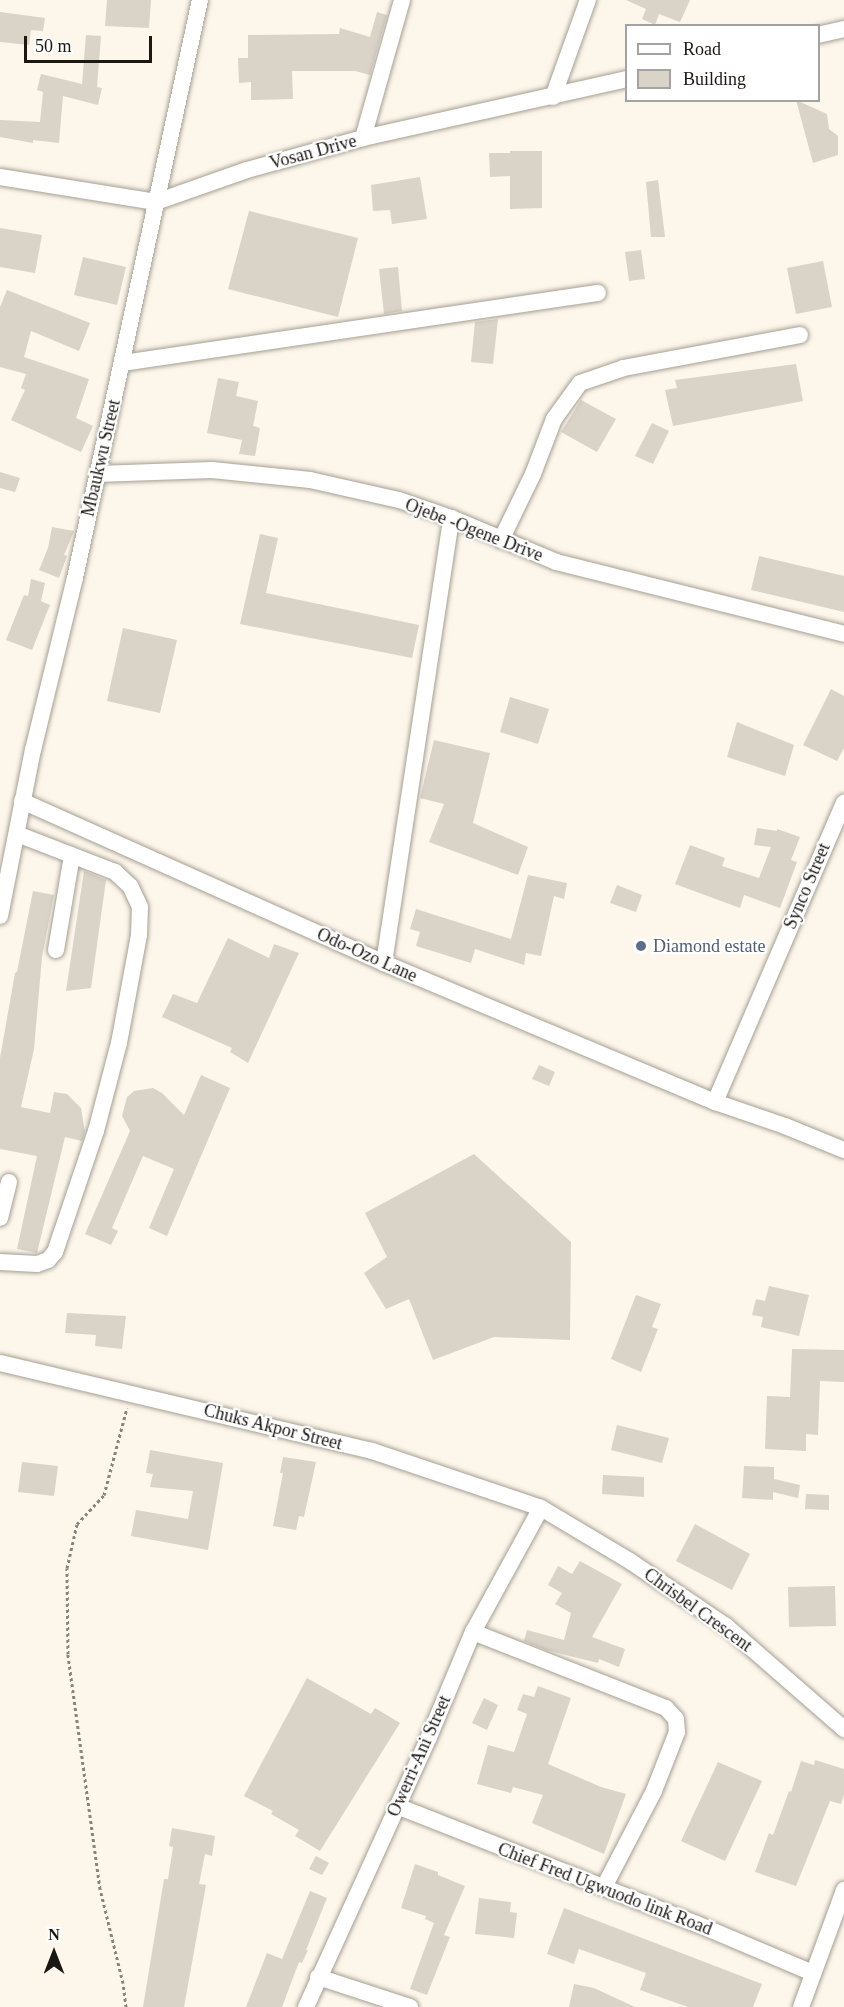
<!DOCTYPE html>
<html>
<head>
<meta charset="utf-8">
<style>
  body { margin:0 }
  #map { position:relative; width:844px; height:2007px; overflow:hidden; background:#fdf6ea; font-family:Georgia,serif }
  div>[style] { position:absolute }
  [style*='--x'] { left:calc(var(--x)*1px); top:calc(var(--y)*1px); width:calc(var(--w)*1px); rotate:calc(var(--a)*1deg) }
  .building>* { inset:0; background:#dad3c8 }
  .path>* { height:3px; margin-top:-1.5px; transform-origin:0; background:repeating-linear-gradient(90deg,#89847c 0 3px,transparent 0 6px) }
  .roads { filter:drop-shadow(0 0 2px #a59f94) drop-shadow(0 0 2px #a59f94) }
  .minor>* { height:16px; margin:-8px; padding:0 8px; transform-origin:8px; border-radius:8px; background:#fff }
  .dots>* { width:16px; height:16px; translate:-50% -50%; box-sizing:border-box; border:3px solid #fff; border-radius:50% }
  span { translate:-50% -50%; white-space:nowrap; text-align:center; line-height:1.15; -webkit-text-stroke:4.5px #fff; paint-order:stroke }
  .street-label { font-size:18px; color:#1b1814 }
  .service-label { font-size:18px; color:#4e5e75 }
  .left { translate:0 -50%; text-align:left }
  .legend { position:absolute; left:625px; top:24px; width:195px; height:78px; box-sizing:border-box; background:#fff; border:2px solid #a4a3a1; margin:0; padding:8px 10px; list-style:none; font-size:18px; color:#1b1814 }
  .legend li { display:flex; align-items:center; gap:12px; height:30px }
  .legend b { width:30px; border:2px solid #a4a3a1 }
  .north { position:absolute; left:24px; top:1923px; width:60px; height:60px; -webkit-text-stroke:4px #fff; paint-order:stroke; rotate:0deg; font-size:16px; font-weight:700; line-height:24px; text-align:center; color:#1b1814 }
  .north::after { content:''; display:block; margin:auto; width:21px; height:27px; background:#1b1814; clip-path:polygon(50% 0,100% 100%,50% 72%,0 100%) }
  .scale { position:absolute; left:24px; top:36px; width:128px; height:27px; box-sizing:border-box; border:3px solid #1b1814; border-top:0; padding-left:8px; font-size:18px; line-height:21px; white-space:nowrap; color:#1b1814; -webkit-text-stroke:4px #fff; paint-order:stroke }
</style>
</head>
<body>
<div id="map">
  <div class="building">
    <div style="clip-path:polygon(107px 0,151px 0,149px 28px,105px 26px)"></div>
    <div style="clip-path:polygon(626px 0,690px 0,680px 22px,659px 14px,655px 25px,642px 19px,646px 9px)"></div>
    <div style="clip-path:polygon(0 12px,45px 18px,43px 31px,31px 30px,29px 45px,0 42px)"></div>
    <div style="clip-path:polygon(377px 12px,387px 15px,370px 75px,355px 71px,292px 71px,293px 99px,251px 100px,251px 82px,239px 83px,238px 58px,248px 58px,248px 35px,339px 34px,340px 28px,370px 37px)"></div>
    <div style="clip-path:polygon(86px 35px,101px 36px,97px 87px,102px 88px,98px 105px,63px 96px,59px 143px,33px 140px,33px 143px,0 137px,0 120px,40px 122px,43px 92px,37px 90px,41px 74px,82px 84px)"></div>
    <div style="clip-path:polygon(796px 100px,827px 114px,829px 129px,838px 136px,838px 155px,813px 163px)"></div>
    <div style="clip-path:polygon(510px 151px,542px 151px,542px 208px,510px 209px,510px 176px,490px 177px,489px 153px,510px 153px)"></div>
    <div style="clip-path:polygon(420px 177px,427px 219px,392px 224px,390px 210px,373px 211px,371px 185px)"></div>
    <div style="clip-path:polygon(658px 180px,665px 237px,651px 237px,646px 182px)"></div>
    <div style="clip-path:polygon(249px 211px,358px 238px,338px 317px,228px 289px)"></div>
    <div style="clip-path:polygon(0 228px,42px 235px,35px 273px,0 267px)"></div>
    <div style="clip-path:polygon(641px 250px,645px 279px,629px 281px,625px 252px)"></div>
    <div style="clip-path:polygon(83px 257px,126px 267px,117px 305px,74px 295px)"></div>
    <div style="clip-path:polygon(823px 261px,832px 307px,796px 314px,787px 268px)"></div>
    <div style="clip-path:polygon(398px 267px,402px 311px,384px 314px,379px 269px)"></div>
    <div style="clip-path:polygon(7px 290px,90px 323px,79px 351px,31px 331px,24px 357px,89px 379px,76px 418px,93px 426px,81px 452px,11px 420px,25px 390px,21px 388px,26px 374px,0 367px,0 307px)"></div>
    <div style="clip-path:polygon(498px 319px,493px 364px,471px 362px,475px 322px)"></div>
    <div style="clip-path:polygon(796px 364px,803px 401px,673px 426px,665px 390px,677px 388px,675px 380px)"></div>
    <div style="clip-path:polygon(218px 378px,239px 382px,236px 396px,258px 401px,253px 426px,260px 428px,255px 456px,239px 454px,242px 440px,207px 433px)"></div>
    <div style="clip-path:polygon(581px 400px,616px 419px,597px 452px,561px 432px)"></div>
    <div style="clip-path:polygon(652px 423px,669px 431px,653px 464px,635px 456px)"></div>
    <div style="clip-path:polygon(0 472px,20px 478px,15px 492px,0 488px)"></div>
    <div style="clip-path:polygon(52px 527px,74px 531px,64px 555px,67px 556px,59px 578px,39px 570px,48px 548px)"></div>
    <div style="clip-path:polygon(260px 534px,278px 538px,266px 593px,419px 625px,412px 658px,240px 624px)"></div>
    <div style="clip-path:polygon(759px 556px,844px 576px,844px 612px,751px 590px)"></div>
    <div style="clip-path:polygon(31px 579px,45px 583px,41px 601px,50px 605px,32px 650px,6px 640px,24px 595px,28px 596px)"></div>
    <div style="clip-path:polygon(123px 628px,177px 640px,160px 713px,107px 701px)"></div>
    <div style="clip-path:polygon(831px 689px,844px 696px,844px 748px,837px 761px,803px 745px)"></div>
    <div style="clip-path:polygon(510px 697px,549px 709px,538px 744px,500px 732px)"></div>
    <div style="clip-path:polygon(737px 722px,794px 745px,785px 776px,727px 757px)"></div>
    <div style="clip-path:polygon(434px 740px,490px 753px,473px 823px,528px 847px,518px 875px,429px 842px,444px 804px,420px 798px)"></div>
    <div style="clip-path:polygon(757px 828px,777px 831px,777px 829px,800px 837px,791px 860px,797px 862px,780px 908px,744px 895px,740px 908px,675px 884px,690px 845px,725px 858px,722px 866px,759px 878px,771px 847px,754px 845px)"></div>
    <div style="clip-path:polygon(84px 871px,106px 880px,91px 988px,66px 991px)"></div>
    <div style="clip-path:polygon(528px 875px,567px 883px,564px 899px,554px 896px,541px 956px,526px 953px,524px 965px,475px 949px,471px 963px,416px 946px,420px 932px,410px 929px,416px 909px,511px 939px)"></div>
    <div style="clip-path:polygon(617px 885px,642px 895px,636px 912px,610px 903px)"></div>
    <div style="clip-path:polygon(33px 891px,54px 895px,42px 957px,34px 1049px,21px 1107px,50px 1113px,54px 1092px,67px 1094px,81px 1108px,85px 1132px,82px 1141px,65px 1137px,37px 1253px,17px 1249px,37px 1156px,0 1149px,0 1058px,15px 973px,17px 972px)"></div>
    <div style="clip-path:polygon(228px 938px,269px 958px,274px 944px,299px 953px,248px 1063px,230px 1052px,232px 1048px,162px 1017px,173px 994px,197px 1003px)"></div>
    <div style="clip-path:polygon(539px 1065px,555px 1072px,549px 1086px,532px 1079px)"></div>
    <div style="clip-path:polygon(201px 1075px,230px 1088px,167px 1236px,149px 1228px,174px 1169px,143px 1156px,112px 1228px,118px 1231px,111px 1245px,85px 1234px,130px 1131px,122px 1116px,127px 1097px,134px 1091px,153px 1088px,162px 1093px,184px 1115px)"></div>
    <div style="clip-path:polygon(474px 1154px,571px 1242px,570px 1340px,494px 1337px,433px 1360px,409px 1299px,386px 1309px,364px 1273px,387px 1257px,365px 1213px)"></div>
    <div style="clip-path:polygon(769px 1286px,809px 1295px,799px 1336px,761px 1327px,763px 1317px,752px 1315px,756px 1299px,765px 1301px)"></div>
    <div style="clip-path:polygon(636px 1295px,661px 1304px,652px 1327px,658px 1329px,641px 1372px,611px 1359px)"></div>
    <div style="clip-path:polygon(67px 1313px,126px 1316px,122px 1349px,95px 1346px,96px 1335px,65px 1333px)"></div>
    <div style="clip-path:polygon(792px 1349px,844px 1350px,844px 1382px,820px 1381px,818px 1435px,806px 1434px,806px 1451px,765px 1449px,767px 1396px,790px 1397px)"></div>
    <div style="clip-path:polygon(617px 1425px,669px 1438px,662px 1463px,611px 1450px)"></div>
    <div style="clip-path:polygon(150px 1450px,223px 1463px,208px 1550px,131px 1536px,136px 1510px,188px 1519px,193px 1491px,150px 1487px,153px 1474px,146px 1473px)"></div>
    <div style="clip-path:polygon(283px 1457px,316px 1462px,304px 1517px,299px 1516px,296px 1530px,273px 1526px,283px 1473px,280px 1473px)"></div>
    <div style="clip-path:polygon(22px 1462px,58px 1466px,54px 1496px,18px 1492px)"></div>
    <div style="clip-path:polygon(744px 1466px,774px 1467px,774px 1479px,800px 1485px,798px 1498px,773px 1492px,773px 1500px,742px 1498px)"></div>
    <div style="clip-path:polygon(603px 1475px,644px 1477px,644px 1497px,602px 1494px)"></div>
    <div style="clip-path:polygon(806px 1494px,829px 1495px,829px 1510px,805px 1509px)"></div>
    <div style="clip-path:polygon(695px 1524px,750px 1554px,732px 1590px,676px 1561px)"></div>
    <div style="clip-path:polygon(580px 1561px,622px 1584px,592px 1637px,625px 1649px,619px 1667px,599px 1659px,598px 1663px,546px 1650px,524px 1641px,527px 1630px,564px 1640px,571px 1613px,555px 1604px,562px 1593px,548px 1585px,558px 1566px,572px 1574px)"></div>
    <div style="clip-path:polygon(835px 1586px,836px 1626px,789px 1627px,788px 1587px)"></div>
    <div style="clip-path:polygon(307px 1678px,371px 1714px,375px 1708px,400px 1723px,320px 1851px,295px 1836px,299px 1830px,271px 1814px,273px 1811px,244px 1796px)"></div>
    <div style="clip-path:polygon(538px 1686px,571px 1698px,548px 1764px,601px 1787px,626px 1794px,604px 1854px,532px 1823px,543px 1795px,513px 1787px,511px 1793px,477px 1784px,488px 1745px,514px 1752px,527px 1714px,517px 1710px,523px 1694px,534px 1697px)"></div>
    <div style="clip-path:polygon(484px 1698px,498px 1705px,487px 1730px,472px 1723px)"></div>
    <div style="clip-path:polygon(815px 1760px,844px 1769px,844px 1795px,841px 1804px,830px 1801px,796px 1886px,755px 1872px,769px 1833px,773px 1835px,789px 1791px,791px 1792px,801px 1761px,814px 1765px)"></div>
    <div style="clip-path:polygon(718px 1762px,762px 1781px,725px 1861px,681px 1841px)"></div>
    <div style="clip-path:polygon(172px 1828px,215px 1836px,212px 1856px,205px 1854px,199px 1884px,206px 1885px,184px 2007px,143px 2007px,164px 1879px,168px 1879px,173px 1847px,169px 1846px)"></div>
    <div style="clip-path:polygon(316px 1856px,329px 1863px,322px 1875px,309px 1869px)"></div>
    <div style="clip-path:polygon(415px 1864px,438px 1872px,438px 1875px,465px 1886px,444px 1935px,450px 1937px,427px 1995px,410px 1989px,434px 1923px,425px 1919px,426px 1916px,401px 1908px)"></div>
    <div style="clip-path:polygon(310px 1891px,327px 1898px,306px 1950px,308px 1950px,302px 1963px,299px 1962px,282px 2007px,246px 2007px,267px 1953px,282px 1959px)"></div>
    <div style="clip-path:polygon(479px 1898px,511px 1902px,510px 1912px,517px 1913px,514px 1938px,475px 1934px)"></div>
    <div style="clip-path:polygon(564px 1908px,762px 1984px,753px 2007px,688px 2007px,640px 1990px,646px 1973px,579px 1949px,574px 1964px,547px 1954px)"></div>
    <div style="clip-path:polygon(574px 1984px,594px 1988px,635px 2007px,569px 2007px)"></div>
  </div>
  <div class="path">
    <div style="--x:126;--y:2007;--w:24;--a:-97"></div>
    <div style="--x:123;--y:1983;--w:97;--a:-103.7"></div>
    <div style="--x:100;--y:1889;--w:237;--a:-97.8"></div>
    <div style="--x:68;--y:1654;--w:86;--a:-90.7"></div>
    <div style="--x:67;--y:1568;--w:45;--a:-77.2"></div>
    <div style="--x:77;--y:1524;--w:40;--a:-47"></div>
    <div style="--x:104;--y:1495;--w:90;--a:-75.2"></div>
  </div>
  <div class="roads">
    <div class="minor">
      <div style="--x:818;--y:35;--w:27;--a:-13"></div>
      <div style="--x:553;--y:97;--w:103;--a:-70.2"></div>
      <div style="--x:363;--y:138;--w:143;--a:-74.2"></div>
      <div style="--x:0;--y:177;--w:158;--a:9.1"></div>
      <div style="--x:156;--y:202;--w:96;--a:-19.4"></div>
      <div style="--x:247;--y:170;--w:120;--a:-15.4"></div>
      <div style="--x:363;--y:138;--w:270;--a:-12.6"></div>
      <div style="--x:123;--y:363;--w:480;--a:-8.4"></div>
      <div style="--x:97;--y:474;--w:115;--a:-2"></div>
      <div style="--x:212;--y:470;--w:99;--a:5.8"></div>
      <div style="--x:310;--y:480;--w:91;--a:12.7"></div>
      <div style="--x:399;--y:500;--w:55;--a:19.1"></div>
      <div style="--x:451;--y:518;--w:114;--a:22.7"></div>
      <div style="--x:556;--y:562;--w:297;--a:14"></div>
      <div style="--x:501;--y:540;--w:73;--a:-64.1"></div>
      <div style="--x:533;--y:474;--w:59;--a:-69.1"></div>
      <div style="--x:554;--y:419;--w:44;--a:-54.2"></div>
      <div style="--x:580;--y:383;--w:46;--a:-18.8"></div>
      <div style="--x:624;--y:368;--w:179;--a:-10.6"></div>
      <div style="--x:22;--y:801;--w:397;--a:24.1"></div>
      <div style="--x:384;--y:963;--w:359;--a:22.8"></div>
      <div style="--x:715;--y:1102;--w:74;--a:18.9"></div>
      <div style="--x:785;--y:1126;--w:64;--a:22.1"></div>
      <div style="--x:0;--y:916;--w:169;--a:-78.8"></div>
      <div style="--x:33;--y:750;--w:177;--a:-76.3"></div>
      <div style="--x:75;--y:578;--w:591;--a:-77.8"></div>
      <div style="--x:56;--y:950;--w:96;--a:-80.4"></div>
      <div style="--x:384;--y:963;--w:450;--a:-81.4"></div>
      <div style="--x:715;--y:1102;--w:326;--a:-66.7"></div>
      <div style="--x:0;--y:1218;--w:37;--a:-76"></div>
      <div style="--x:0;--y:1262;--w:37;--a:3"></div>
      <div style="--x:37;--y:1264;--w:12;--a:-20"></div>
      <div style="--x:48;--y:1260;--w:11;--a:-49"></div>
      <div style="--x:55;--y:1252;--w:128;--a:-71.3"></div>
      <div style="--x:96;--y:1131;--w:91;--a:-75.4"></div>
      <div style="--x:119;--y:1043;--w:110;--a:-79.5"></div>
      <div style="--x:139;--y:935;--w:28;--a:-88"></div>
      <div style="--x:140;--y:907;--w:23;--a:-115"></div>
      <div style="--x:130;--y:886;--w:21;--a:-137"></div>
      <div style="--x:115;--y:872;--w:105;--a:-158.8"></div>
      <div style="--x:0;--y:1363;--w:382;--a:13.3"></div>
      <div style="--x:372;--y:1451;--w:178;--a:18.6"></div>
      <div style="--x:541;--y:1508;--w:104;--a:30.8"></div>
      <div style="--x:630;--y:1561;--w:116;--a:34.1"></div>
      <div style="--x:726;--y:1626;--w:157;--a:41.1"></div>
      <div style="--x:473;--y:1632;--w:207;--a:21.5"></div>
      <div style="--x:666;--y:1708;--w:15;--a:48"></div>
      <div style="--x:676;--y:1719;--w:13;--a:86"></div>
      <div style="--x:677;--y:1732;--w:63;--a:111.3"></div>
      <div style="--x:654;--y:1791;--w:108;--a:117.5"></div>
      <div style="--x:397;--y:1806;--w:322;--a:21.5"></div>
      <div style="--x:697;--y:1924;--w:126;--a:22.9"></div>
      <div style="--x:318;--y:1977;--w:97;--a:18.1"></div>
      <div style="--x:306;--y:2007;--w:297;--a:-65.5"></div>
      <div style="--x:429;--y:1737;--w:114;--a:-67.3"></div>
      <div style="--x:473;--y:1632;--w:141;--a:-61.3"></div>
      <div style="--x:801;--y:2007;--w:125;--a:-69.8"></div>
    </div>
  </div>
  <div class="dots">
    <div style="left:641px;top:946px;background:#5c6f8a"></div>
  </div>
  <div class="street-label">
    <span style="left:313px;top:152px;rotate:-15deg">Vosan Drive</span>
    <span style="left:101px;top:458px;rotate:-77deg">Mbaukwu Street</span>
    <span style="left:474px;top:530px;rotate:21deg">Ojebe -Ogene Drive</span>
    <span style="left:807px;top:886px;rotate:-67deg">Synco Street</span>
    <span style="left:367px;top:955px;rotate:24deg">Odo-Ozo Lane</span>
    <span style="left:273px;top:1427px;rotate:14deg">Chuks Akpor Street</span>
    <span style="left:698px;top:1610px;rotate:36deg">Chrisbel Crescent</span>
    <span style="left:419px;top:1756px;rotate:-66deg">Owerri-Ani Street</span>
    <span style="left:605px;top:1889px;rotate:21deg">Chief Fred Ugwuodo link Road</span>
  </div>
  <div class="service-label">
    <span class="left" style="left:653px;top:946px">Diamond estate</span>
  </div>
  <ul class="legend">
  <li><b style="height:8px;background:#fff"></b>Road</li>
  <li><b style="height:16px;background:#dad3c8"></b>Building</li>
  </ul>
  <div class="north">N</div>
  <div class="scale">50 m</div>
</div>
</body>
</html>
